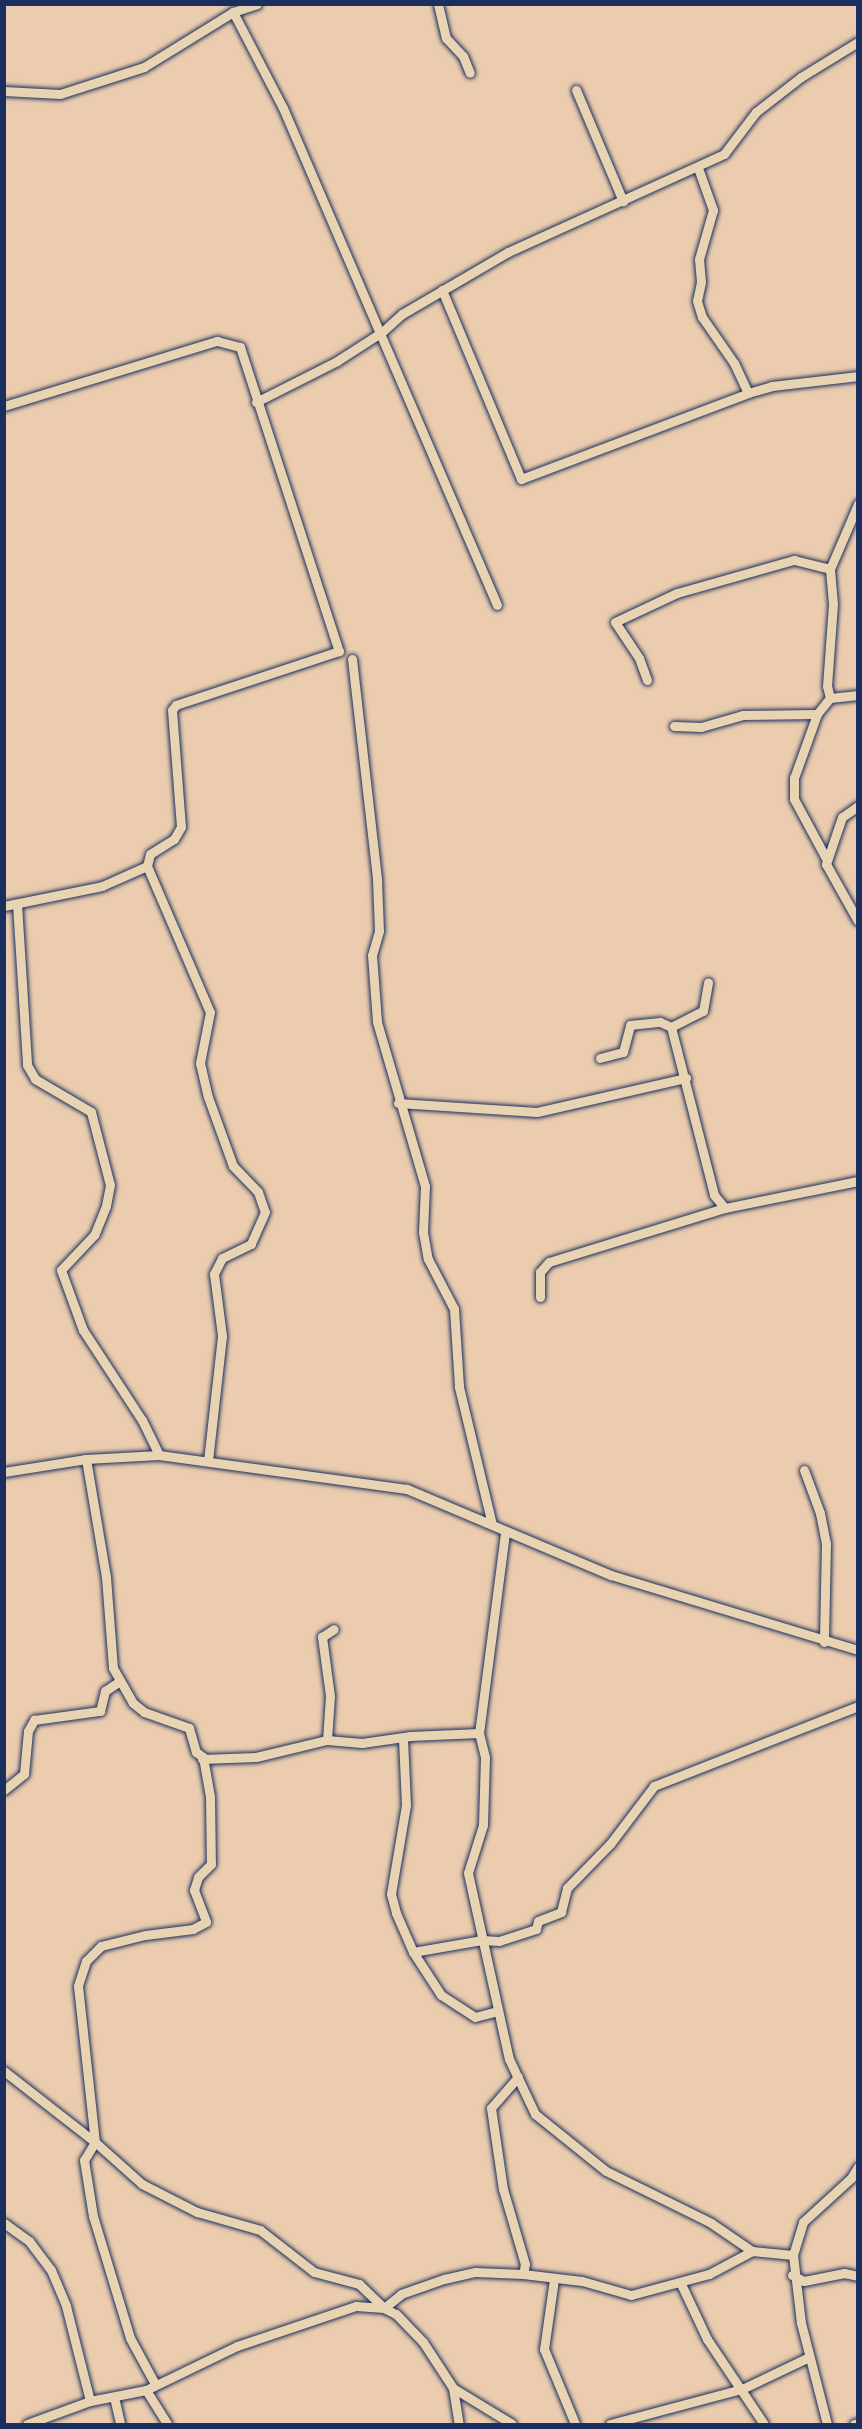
<!DOCTYPE html>
<html>
<head>
<meta charset="utf-8">
<style>
  body { margin:0 }
  #map { position:relative; width:862px; height:2429px; overflow:hidden; background:#ebccae; font-family:"Balsamiq Sans",sans-serif }
  div>[style] { position:absolute }
  [style*='--x'] { left:calc(var(--x)*1px); top:calc(var(--y)*1px); width:calc(var(--w)*1px); rotate:calc(var(--a)*1deg) }
  .roads { filter:drop-shadow(0 0 2px #1b2f5e) drop-shadow(0 0 2px #1b2f5e) }
  .minor>* { height:9px; margin:-4.5px; padding:0 4.5px; transform-origin:4.5px; border-radius:4.5px; background:#e8d4b2 }
  span { translate:-50% -50%; white-space:nowrap; text-align:center; line-height:1.15; -webkit-text-stroke:4.5px #e8d4b2; paint-order:stroke }
  .frame { position:absolute; inset:0; border:6px solid #1b2f5e; pointer-events:none }
</style>
</head>
<body>
<div id="map">
  <div class="roads">
    <div class="minor">
      <div style="--x:438;--y:4;--w:35;--a:77"></div>
      <div style="--x:446;--y:38;--w:25;--a:47"></div>
      <div style="--x:463;--y:56;--w:18;--a:68"></div>
      <div style="--x:233;--y:12;--w:108;--a:62.5"></div>
      <div style="--x:283;--y:108;--w:541;--a:66.7"></div>
      <div style="--x:576;--y:90;--w:121;--a:67.1"></div>
      <div style="--x:4;--y:91;--w:56;--a:3.1"></div>
      <div style="--x:60;--y:94;--w:88;--a:-17.8"></div>
      <div style="--x:144;--y:67;--w:105;--a:-31.7"></div>
      <div style="--x:233;--y:12;--w:25;--a:-18"></div>
      <div style="--x:698;--y:168;--w:45;--a:70.3"></div>
      <div style="--x:713;--y:210;--w:51;--a:105.9"></div>
      <div style="--x:699;--y:259;--w:23;--a:85"></div>
      <div style="--x:701;--y:282;--w:19;--a:102"></div>
      <div style="--x:697;--y:301;--w:17;--a:73"></div>
      <div style="--x:702;--y:317;--w:56;--a:55.2"></div>
      <div style="--x:734;--y:363;--w:33;--a:65"></div>
      <div style="--x:442;--y:290;--w:205;--a:67.3"></div>
      <div style="--x:521;--y:479;--w:243;--a:-20.7"></div>
      <div style="--x:748;--y:393;--w:25;--a:-16"></div>
      <div style="--x:772;--y:386;--w:87;--a:-6.6"></div>
      <div style="--x:256;--y:402;--w:91;--a:-26.8"></div>
      <div style="--x:337;--y:361;--w:54;--a:-32.8"></div>
      <div style="--x:382;--y:332;--w:27;--a:-42"></div>
      <div style="--x:402;--y:314;--w:123;--a:-30.3"></div>
      <div style="--x:508;--y:252;--w:237;--a:-24.4"></div>
      <div style="--x:724;--y:154;--w:53;--a:-52.7"></div>
      <div style="--x:756;--y:112;--w:57;--a:-37.9"></div>
      <div style="--x:801;--y:77;--w:67;--a:-31.6"></div>
      <div style="--x:4;--y:406;--w:223;--a:-17"></div>
      <div style="--x:217;--y:341;--w:24;--a:15"></div>
      <div style="--x:240;--y:347;--w:320;--a:72"></div>
      <div style="--x:339;--y:651;--w:172;--a:161.7"></div>
      <div style="--x:176;--y:705;--w:6;--a:129"></div>
      <div style="--x:172;--y:710;--w:117;--a:85.6"></div>
      <div style="--x:181;--y:827;--w:14;--a:120"></div>
      <div style="--x:174;--y:839;--w:28;--a:148"></div>
      <div style="--x:150;--y:854;--w:12;--a:104"></div>
      <div style="--x:147;--y:866;--w:159;--a:66.7"></div>
      <div style="--x:210;--y:1012;--w:52;--a:101.1"></div>
      <div style="--x:200;--y:1063;--w:35;--a:77"></div>
      <div style="--x:208;--y:1097;--w:73;--a:70.1"></div>
      <div style="--x:233;--y:1166;--w:36;--a:46"></div>
      <div style="--x:258;--y:1192;--w:21;--a:71"></div>
      <div style="--x:265;--y:1212;--w:35;--a:114"></div>
      <div style="--x:251;--y:1244;--w:32;--a:154"></div>
      <div style="--x:222;--y:1258;--w:18;--a:117"></div>
      <div style="--x:214;--y:1274;--w:63;--a:82.6"></div>
      <div style="--x:222;--y:1336;--w:125;--a:96.4"></div>
      <div style="--x:352;--y:659;--w:221;--a:83.5"></div>
      <div style="--x:377;--y:879;--w:52;--a:87.8"></div>
      <div style="--x:379;--y:931;--w:25;--a:106"></div>
      <div style="--x:372;--y:955;--w:67;--a:85.7"></div>
      <div style="--x:377;--y:1022;--w:171;--a:73.7"></div>
      <div style="--x:425;--y:1186;--w:46;--a:92.5"></div>
      <div style="--x:423;--y:1232;--w:27;--a:80"></div>
      <div style="--x:428;--y:1259;--w:56;--a:62.5"></div>
      <div style="--x:454;--y:1309;--w:78;--a:86.3"></div>
      <div style="--x:459;--y:1387;--w:141;--a:76.5"></div>
      <div style="--x:647;--y:680;--w:23;--a:-110"></div>
      <div style="--x:639;--y:658;--w:43;--a:-123.7"></div>
      <div style="--x:615;--y:622;--w:68;--a:-25.1"></div>
      <div style="--x:677;--y:593;--w:122;--a:-15.8"></div>
      <div style="--x:794;--y:560;--w:37;--a:14"></div>
      <div style="--x:830;--y:698;--w:12;--a:-104"></div>
      <div style="--x:827;--y:686;--w:82;--a:-85.8"></div>
      <div style="--x:833;--y:604;--w:35;--a:-95"></div>
      <div style="--x:830;--y:569;--w:71;--a:-66.7"></div>
      <div style="--x:674;--y:726;--w:27;--a:2"></div>
      <div style="--x:701;--y:727;--w:44;--a:-15.9"></div>
      <div style="--x:743;--y:715;--w:74;--a:-0.8"></div>
      <div style="--x:858;--y:806;--w:19;--a:145"></div>
      <div style="--x:842;--y:817;--w:50;--a:108.8"></div>
      <div style="--x:826;--y:864;--w:65;--a:60.7"></div>
      <div style="--x:827;--y:860;--w:69;--a:-118.4"></div>
      <div style="--x:794;--y:799;--w:21;--a:-90"></div>
      <div style="--x:794;--y:778;--w:68;--a:-70.2"></div>
      <div style="--x:817;--y:714;--w:21;--a:-51"></div>
      <div style="--x:830;--y:698;--w:28;--a:-6"></div>
      <div style="--x:17;--y:904;--w:161;--a:86.4"></div>
      <div style="--x:27;--y:1065;--w:16;--a:60"></div>
      <div style="--x:35;--y:1079;--w:65;--a:30.5"></div>
      <div style="--x:91;--y:1112;--w:75;--a:75.4"></div>
      <div style="--x:110;--y:1185;--w:21;--a:101"></div>
      <div style="--x:106;--y:1206;--w:31;--a:112"></div>
      <div style="--x:94;--y:1235;--w:48;--a:133.3"></div>
      <div style="--x:61;--y:1270;--w:64;--a:69.9"></div>
      <div style="--x:83;--y:1330;--w:108;--a:56.8"></div>
      <div style="--x:142;--y:1420;--w:39;--a:64"></div>
      <div style="--x:4;--y:906;--w:100;--a:-11.5"></div>
      <div style="--x:102;--y:886;--w:49;--a:-24"></div>
      <div style="--x:671;--y:1027;--w:36;--a:-27"></div>
      <div style="--x:703;--y:1011;--w:29;--a:-80"></div>
      <div style="--x:600;--y:1058;--w:24;--a:-15"></div>
      <div style="--x:623;--y:1052;--w:28;--a:-75"></div>
      <div style="--x:630;--y:1025;--w:30;--a:-6"></div>
      <div style="--x:660;--y:1022;--w:12;--a:24"></div>
      <div style="--x:671;--y:1027;--w:173;--a:75.6"></div>
      <div style="--x:714;--y:1195;--w:17;--a:50"></div>
      <div style="--x:725;--y:1208;--w:136;--a:-11.5"></div>
      <div style="--x:398;--y:1103;--w:139;--a:3.7"></div>
      <div style="--x:537;--y:1112;--w:153;--a:-12.9"></div>
      <div style="--x:540;--y:1297;--w:25;--a:-90"></div>
      <div style="--x:540;--y:1272;--w:13;--a:-48"></div>
      <div style="--x:549;--y:1262;--w:184;--a:-17.1"></div>
      <div style="--x:86;--y:1459;--w:120;--a:80.4"></div>
      <div style="--x:106;--y:1577;--w:91;--a:85.6"></div>
      <div style="--x:113;--y:1668;--w:40;--a:60.3"></div>
      <div style="--x:133;--y:1703;--w:14;--a:39"></div>
      <div style="--x:144;--y:1712;--w:48;--a:19.6"></div>
      <div style="--x:189;--y:1728;--w:25;--a:74"></div>
      <div style="--x:196;--y:1752;--w:9;--a:36"></div>
      <div style="--x:203;--y:1757;--w:40;--a:80"></div>
      <div style="--x:210;--y:1796;--w:68;--a:89.2"></div>
      <div style="--x:211;--y:1864;--w:18;--a:135"></div>
      <div style="--x:198;--y:1877;--w:14;--a:107"></div>
      <div style="--x:194;--y:1890;--w:34;--a:69"></div>
      <div style="--x:206;--y:1922;--w:15;--a:152"></div>
      <div style="--x:193;--y:1929;--w:48;--a:172.9"></div>
      <div style="--x:145;--y:1935;--w:45;--a:166"></div>
      <div style="--x:101;--y:1946;--w:21;--a:135"></div>
      <div style="--x:86;--y:1961;--w:26;--a:108"></div>
      <div style="--x:78;--y:1986;--w:157;--a:83.8"></div>
      <div style="--x:95;--y:2142;--w:21;--a:121"></div>
      <div style="--x:84;--y:2160;--w:57;--a:80.9"></div>
      <div style="--x:93;--y:2216;--w:127;--a:73.1"></div>
      <div style="--x:130;--y:2338;--w:52;--a:61.5"></div>
      <div style="--x:804;--y:1470;--w:46;--a:69.6"></div>
      <div style="--x:820;--y:1513;--w:31;--a:79"></div>
      <div style="--x:826;--y:1543;--w:99;--a:91.2"></div>
      <div style="--x:4;--y:1472;--w:83;--a:-9"></div>
      <div style="--x:86;--y:1459;--w:73;--a:-3.1"></div>
      <div style="--x:159;--y:1455;--w:250;--a:7.8"></div>
      <div style="--x:407;--y:1489;--w:221;--a:22.9"></div>
      <div style="--x:611;--y:1575;--w:258;--a:16.9"></div>
      <div style="--x:505;--y:1533;--w:202;--a:97.4"></div>
      <div style="--x:479;--y:1733;--w:25;--a:76"></div>
      <div style="--x:485;--y:1757;--w:68;--a:91.7"></div>
      <div style="--x:483;--y:1825;--w:50;--a:107.4"></div>
      <div style="--x:468;--y:1873;--w:190;--a:77.6"></div>
      <div style="--x:509;--y:2059;--w:61;--a:64.7"></div>
      <div style="--x:535;--y:2114;--w:91;--a:38.8"></div>
      <div style="--x:606;--y:2171;--w:117;--a:26.3"></div>
      <div style="--x:711;--y:2223;--w:50;--a:34.3"></div>
      <div style="--x:752;--y:2251;--w:41;--a:5.6"></div>
      <div style="--x:403;--y:1739;--w:66;--a:87.4"></div>
      <div style="--x:406;--y:1805;--w:90;--a:99.6"></div>
      <div style="--x:391;--y:1894;--w:20;--a:75"></div>
      <div style="--x:396;--y:1913;--w:43;--a:66.4"></div>
      <div style="--x:413;--y:1952;--w:51;--a:56.9"></div>
      <div style="--x:441;--y:1995;--w:40;--a:32.9"></div>
      <div style="--x:475;--y:2017;--w:24;--a:-15"></div>
      <div style="--x:327;--y:1740;--w:44;--a:-86.1"></div>
      <div style="--x:330;--y:1696;--w:60;--a:-97.7"></div>
      <div style="--x:322;--y:1637;--w:14;--a:-34"></div>
      <div style="--x:202;--y:1759;--w:54;--a:-2.1"></div>
      <div style="--x:256;--y:1757;--w:73;--a:-13.5"></div>
      <div style="--x:327;--y:1740;--w:35;--a:5"></div>
      <div style="--x:362;--y:1743;--w:49;--a:-8.3"></div>
      <div style="--x:410;--y:1736;--w:69;--a:-2.5"></div>
      <div style="--x:4;--y:1790;--w:26;--a:-39"></div>
      <div style="--x:24;--y:1774;--w:43;--a:-84.7"></div>
      <div style="--x:28;--y:1731;--w:13;--a:-61"></div>
      <div style="--x:34;--y:1720;--w:67;--a:-7.8"></div>
      <div style="--x:100;--y:1711;--w:21;--a:-76"></div>
      <div style="--x:105;--y:1691;--w:18;--a:-34"></div>
      <div style="--x:413;--y:1952;--w:70;--a:-9.9"></div>
      <div style="--x:482;--y:1940;--w:17;--a:3"></div>
      <div style="--x:499;--y:1941;--w:39;--a:-18"></div>
      <div style="--x:536;--y:1929;--w:8;--a:-76"></div>
      <div style="--x:538;--y:1921;--w:25;--a:-21"></div>
      <div style="--x:561;--y:1912;--w:25;--a:-76"></div>
      <div style="--x:567;--y:1888;--w:62;--a:-45.7"></div>
      <div style="--x:610;--y:1844;--w:73;--a:-52.8"></div>
      <div style="--x:654;--y:1786;--w:219;--a:-21.4"></div>
      <div style="--x:4;--y:2071;--w:115;--a:38"></div>
      <div style="--x:95;--y:2142;--w:63;--a:41.8"></div>
      <div style="--x:142;--y:2184;--w:62;--a:27"></div>
      <div style="--x:197;--y:2212;--w:66;--a:15.9"></div>
      <div style="--x:260;--y:2230;--w:68;--a:37.9"></div>
      <div style="--x:314;--y:2272;--w:47;--a:14.9"></div>
      <div style="--x:359;--y:2284;--w:35;--a:44"></div>
      <div style="--x:384;--y:2308;--w:13;--a:27"></div>
      <div style="--x:396;--y:2314;--w:39;--a:46"></div>
      <div style="--x:423;--y:2342;--w:55;--a:56.9"></div>
      <div style="--x:453;--y:2388;--w:69;--a:31.4"></div>
      <div style="--x:518;--y:2077;--w:41;--a:131.1"></div>
      <div style="--x:491;--y:2108;--w:82;--a:81.6"></div>
      <div style="--x:503;--y:2189;--w:78;--a:73.7"></div>
      <div style="--x:525;--y:2264;--w:10;--a:101"></div>
      <div style="--x:4;--y:2223;--w:31;--a:36"></div>
      <div style="--x:29;--y:2241;--w:36;--a:53"></div>
      <div style="--x:51;--y:2270;--w:39;--a:67"></div>
      <div style="--x:66;--y:2306;--w:98;--a:75.8"></div>
      <div style="--x:792;--y:2275;--w:13;--a:27"></div>
      <div style="--x:804;--y:2281;--w:41;--a:-11.3"></div>
      <div style="--x:844;--y:2273;--w:14;--a:12"></div>
      <div style="--x:554;--y:2279;--w:71;--a:98.1"></div>
      <div style="--x:544;--y:2349;--w:81;--a:67.5"></div>
      <div style="--x:681;--y:2284;--w:61;--a:64.7"></div>
      <div style="--x:707;--y:2339;--w:102;--a:56.2"></div>
      <div style="--x:453;--y:2388;--w:36;--a:81"></div>
      <div style="--x:146;--y:2390;--w:40;--a:58"></div>
      <div style="--x:114;--y:2397;--w:28;--a:77"></div>
      <div style="--x:27;--y:2424;--w:67;--a:-20.1"></div>
      <div style="--x:90;--y:2401;--w:57;--a:-11.1"></div>
      <div style="--x:146;--y:2390;--w:101;--a:-25.8"></div>
      <div style="--x:237;--y:2346;--w:126;--a:-18.6"></div>
      <div style="--x:356;--y:2306;--w:28;--a:4"></div>
      <div style="--x:384;--y:2308;--w:22;--a:-39"></div>
      <div style="--x:401;--y:2294;--w:46;--a:-19.2"></div>
      <div style="--x:444;--y:2279;--w:32;--a:-13"></div>
      <div style="--x:475;--y:2272;--w:48;--a:2.4"></div>
      <div style="--x:523;--y:2274;--w:59;--a:6.8"></div>
      <div style="--x:582;--y:2281;--w:51;--a:15.9"></div>
      <div style="--x:631;--y:2295;--w:81;--a:-15.1"></div>
      <div style="--x:709;--y:2274;--w:49;--a:-28.1"></div>
      <div style="--x:610;--y:2424;--w:137;--a:-14.9"></div>
      <div style="--x:742;--y:2389;--w:74;--a:-25.5"></div>
      <div style="--x:827;--y:2424;--w:104;--a:-104.4"></div>
      <div style="--x:801;--y:2323;--w:68;--a:-96.7"></div>
      <div style="--x:793;--y:2255;--w:34;--a:-73"></div>
      <div style="--x:803;--y:2222;--w:65;--a:-42.5"></div>
      <div style="--x:851;--y:2178;--w:13;--a:-58"></div>
      <div style="--x:854;--y:2424;--w:4;--a:-14"></div>
    </div>
  </div>
  <div class="frame"></div>
</div>
</body>
</html>
